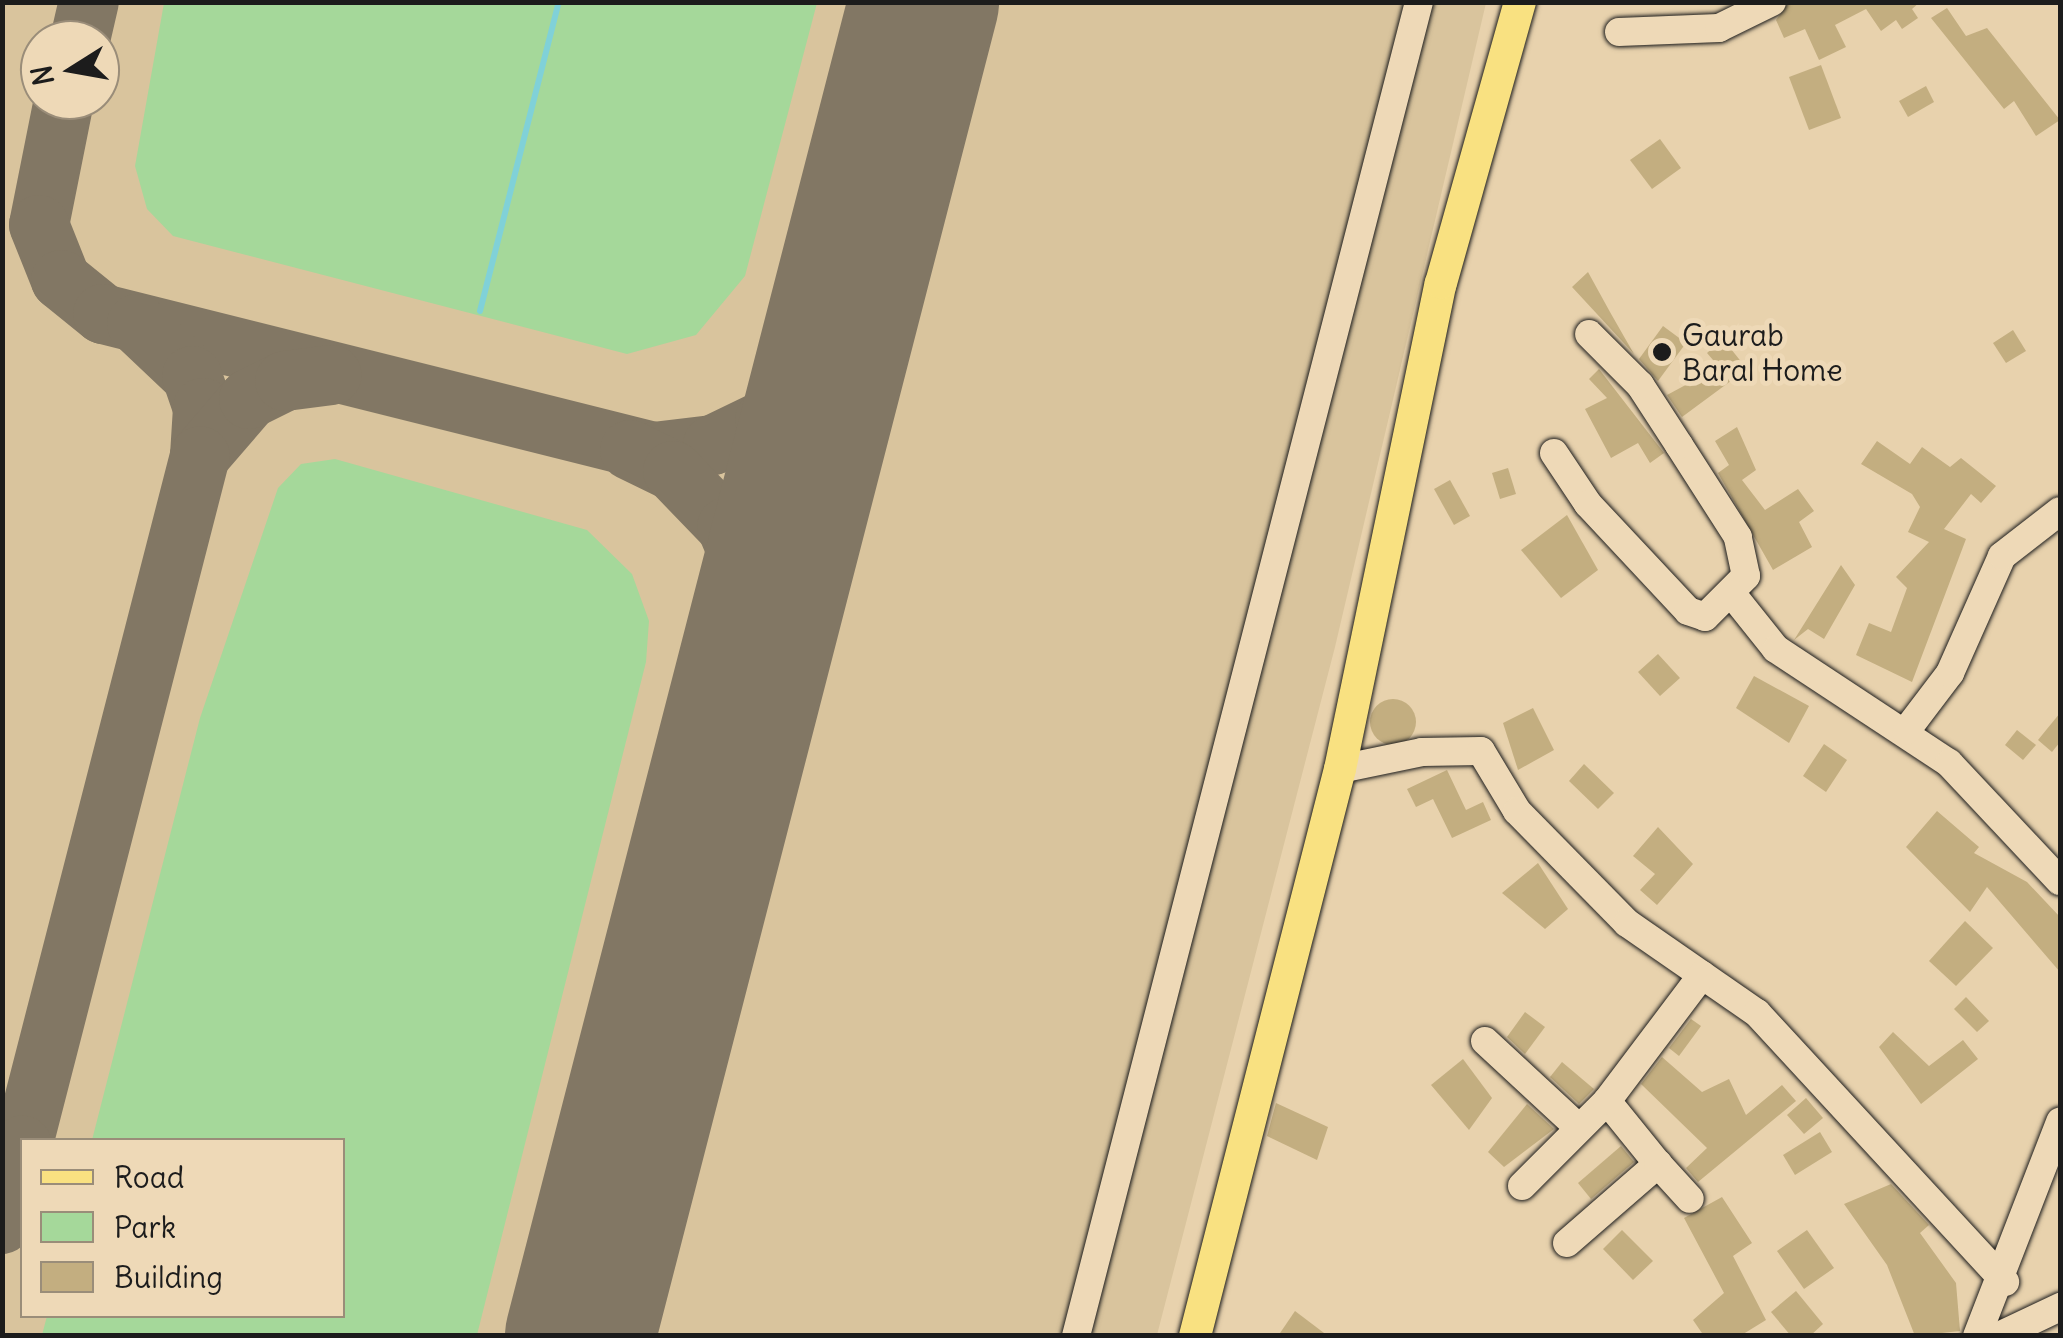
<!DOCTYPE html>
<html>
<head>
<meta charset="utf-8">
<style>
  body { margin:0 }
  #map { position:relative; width:2063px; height:1338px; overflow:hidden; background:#e8d2ad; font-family:Delius,sans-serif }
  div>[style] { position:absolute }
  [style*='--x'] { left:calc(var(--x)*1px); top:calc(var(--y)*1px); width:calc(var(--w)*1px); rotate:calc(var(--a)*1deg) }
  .built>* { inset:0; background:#d9c49d }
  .green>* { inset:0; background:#a5d89a }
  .stream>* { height:6px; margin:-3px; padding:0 3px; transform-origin:3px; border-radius:3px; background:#80d1d8 }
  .taxiway>* { height:60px; margin:-30px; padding:0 30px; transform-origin:30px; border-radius:30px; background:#827764 }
  .runway>* { height:150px; margin:-75px; padding:0 75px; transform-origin:75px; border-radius:75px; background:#827764 }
  .building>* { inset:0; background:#c3ae80 }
  .round { border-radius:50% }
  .roads { filter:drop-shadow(0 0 2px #1c1c1c) drop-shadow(0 0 2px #1c1c1c) }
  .minor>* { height:28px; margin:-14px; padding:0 14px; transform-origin:14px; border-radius:14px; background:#eed9b7 }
  .major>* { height:32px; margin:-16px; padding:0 16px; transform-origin:16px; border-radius:16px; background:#f9e181 }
  .dots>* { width:28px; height:28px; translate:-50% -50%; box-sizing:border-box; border:5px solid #eed9b7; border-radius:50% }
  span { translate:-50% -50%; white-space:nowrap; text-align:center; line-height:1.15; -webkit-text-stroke:10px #eed9b7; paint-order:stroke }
  .poi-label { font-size:30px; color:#1c1c1c }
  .left { translate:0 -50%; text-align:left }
  .frame { position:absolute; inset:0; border:5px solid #1c1c1c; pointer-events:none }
  .legend { position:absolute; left:20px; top:1138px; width:325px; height:180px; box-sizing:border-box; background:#eed9b7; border:2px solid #9a8d79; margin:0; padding:12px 18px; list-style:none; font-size:30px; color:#1c1c1c }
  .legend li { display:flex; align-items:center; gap:20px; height:50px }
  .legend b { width:50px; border:2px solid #9a8d79 }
  .north { position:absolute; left:20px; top:20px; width:100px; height:100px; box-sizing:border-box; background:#eed9b7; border:2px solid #9a8d79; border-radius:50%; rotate:259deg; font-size:28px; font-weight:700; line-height:40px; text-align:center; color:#1c1c1c }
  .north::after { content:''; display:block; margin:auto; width:35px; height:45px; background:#1c1c1c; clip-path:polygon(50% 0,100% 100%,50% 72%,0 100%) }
</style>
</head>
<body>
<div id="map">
  <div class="built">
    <div style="clip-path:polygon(evenodd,3px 3px,1486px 3px,1335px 647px,1157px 1335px,3px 1336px,3px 3px,40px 40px,100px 40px,100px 100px,40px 100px,40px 40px,3px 3px,22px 1140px,342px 1140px,342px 1316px,22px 1316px,22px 1140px)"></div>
  </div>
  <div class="green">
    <div style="clip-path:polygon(164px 3px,164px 2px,817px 3px,745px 276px,696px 335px,627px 354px,173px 236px,147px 209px,135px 166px)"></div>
    <div style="clip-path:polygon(335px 459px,587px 530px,632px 574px,649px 621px,646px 662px,477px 1335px,42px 1335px,47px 1316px,342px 1316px,342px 1140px,92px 1140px,200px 718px,278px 488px,301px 464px)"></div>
  </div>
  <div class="stream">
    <div style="--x:480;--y:311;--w:319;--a:-75.7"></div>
  </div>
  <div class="taxiway">
    <div style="--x:80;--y:40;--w:39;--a:-77"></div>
    <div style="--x:64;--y:100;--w:127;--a:101.3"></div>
    <div style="--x:39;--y:225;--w:59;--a:68.2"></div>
    <div style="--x:61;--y:280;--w:54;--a:39"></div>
    <div style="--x:103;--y:314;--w:568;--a:14.06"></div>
    <div style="--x:654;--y:452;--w:59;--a:-6.8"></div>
    <div style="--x:713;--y:445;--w:58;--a:-25.7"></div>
    <div style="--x:765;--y:420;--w:55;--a:-42.1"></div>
    <div style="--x:806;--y:383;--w:69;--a:-59.7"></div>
    <div style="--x:137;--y:324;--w:76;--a:43.4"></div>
    <div style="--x:192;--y:376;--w:34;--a:71"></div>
    <div style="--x:203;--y:408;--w:48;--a:93.6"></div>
    <div style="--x:200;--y:456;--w:75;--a:-49.3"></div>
    <div style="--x:249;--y:399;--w:40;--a:-26.6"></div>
    <div style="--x:285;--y:381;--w:47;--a:-7.3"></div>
    <div style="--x:630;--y:450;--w:48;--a:26"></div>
    <div style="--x:673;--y:471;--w:78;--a:46"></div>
    <div style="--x:727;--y:527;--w:63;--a:67.5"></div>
    <div style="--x:751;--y:585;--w:85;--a:89.3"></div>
    <div style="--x:24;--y:1140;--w:706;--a:-75.57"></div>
    <div style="--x:2;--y:1224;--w:81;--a:-75.6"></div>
  </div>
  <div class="runway">
    <div style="--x:580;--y:1336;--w:1378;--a:-75.54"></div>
  </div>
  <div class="building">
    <div style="clip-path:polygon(1789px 2px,1920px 2px,1912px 9px,1918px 18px,1902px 29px,1896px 20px,1881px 31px,1866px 9px,1835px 25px,1846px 47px,1819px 60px,1805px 29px,1784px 38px,1776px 20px)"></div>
    <div style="clip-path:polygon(1947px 8px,1966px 36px,1987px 28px,2060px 120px,2036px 136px,2014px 101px,2004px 109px,1931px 18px)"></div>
    <div style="clip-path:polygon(1821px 65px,1841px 118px,1809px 130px,1789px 77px)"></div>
    <div style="clip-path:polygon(1926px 86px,1934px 102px,1908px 117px,1899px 101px)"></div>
    <div style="clip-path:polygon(1660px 139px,1681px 168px,1652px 189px,1630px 160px)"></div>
    <div style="clip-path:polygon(1588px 272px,1610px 312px,1634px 354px,1572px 287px)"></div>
    <div style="clip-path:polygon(1663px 326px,1686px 343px,1658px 381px,1639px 359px)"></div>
    <div style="clip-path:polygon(2013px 330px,2026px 351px,2006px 363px,1993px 343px)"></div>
    <div style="clip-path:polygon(1723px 339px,1747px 369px,1682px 417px,1667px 395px,1719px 367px,1707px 353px)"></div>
    <div style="clip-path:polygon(1599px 369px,1664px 453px,1650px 463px,1638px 443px,1611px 458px,1585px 409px,1607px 398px,1589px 379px)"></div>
    <div style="clip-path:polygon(1737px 427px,1756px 470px,1742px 480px,1765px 510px,1798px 489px,1814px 511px,1799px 522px,1812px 547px,1773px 570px,1718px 473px,1729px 465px,1715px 441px)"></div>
    <div style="clip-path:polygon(1877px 441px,1910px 464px,1922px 447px,1950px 467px,1961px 458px,1996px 486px,1981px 503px,1971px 494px,1944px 529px,1966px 539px,1912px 682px,1856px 655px,1869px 623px,1891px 632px,1907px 588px,1896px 577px,1929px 542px,1908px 532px,1920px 507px,1912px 494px,1861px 464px)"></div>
    <div style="clip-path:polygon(1508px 468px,1516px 494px,1500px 499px,1492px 473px)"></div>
    <div style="clip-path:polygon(1450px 480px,1470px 516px,1454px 525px,1434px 489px)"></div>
    <div style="clip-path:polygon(1567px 515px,1598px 570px,1561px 598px,1521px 550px)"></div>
    <div style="clip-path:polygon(1841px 565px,1855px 585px,1824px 639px,1808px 629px,1794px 640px)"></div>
    <div style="clip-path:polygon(1658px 654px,1680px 678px,1660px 696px,1638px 672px)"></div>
    <div style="clip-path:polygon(1754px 676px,1809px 706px,1789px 743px,1736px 708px)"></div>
    <div class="round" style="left:1370px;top:699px;width:46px;height:46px"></div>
    <div style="clip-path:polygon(1533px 708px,1554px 750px,1518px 770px,1503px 723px)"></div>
    <div style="clip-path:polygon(2060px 713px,2060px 742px,2052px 752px,2038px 740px)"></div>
    <div style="clip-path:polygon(2017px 730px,2036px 745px,2023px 760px,2005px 745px)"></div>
    <div style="clip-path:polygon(1824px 744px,1847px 760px,1826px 792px,1803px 776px)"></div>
    <div style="clip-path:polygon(1584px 764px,1614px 793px,1598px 809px,1569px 781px)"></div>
    <div style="clip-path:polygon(1447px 770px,1466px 810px,1483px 802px,1491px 820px,1452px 838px,1433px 799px,1416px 807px,1407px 789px)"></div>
    <div style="clip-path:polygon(1937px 811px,1979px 847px,1974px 853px,2027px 882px,2060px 917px,2060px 972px,1987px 887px,1970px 912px,1906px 847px)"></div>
    <div style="clip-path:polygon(1658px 827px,1693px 864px,1657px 905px,1640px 890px,1655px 874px,1633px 856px)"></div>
    <div style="clip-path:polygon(1538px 863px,1568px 909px,1545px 929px,1502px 893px)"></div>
    <div style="clip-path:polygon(1965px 921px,1993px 948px,1956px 986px,1929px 961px)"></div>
    <div style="clip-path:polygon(1966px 997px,1989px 1021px,1977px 1032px,1954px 1009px)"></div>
    <div style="clip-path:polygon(1525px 1012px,1545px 1027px,1525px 1054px,1507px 1037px)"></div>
    <div style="clip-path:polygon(1691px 1019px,1701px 1026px,1679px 1056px,1669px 1048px)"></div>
    <div style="clip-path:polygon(1893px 1032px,1929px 1066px,1963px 1040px,1978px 1059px,1921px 1104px,1879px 1047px)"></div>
    <div style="clip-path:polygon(1662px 1057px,1702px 1092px,1729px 1079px,1746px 1115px,1782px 1085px,1796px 1101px,1698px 1182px,1686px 1168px,1707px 1148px,1641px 1084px)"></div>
    <div style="clip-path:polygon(1463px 1059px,1492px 1098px,1469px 1130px,1431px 1085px)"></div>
    <div style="clip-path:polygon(1562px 1062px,1594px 1089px,1579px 1104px,1550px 1077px)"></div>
    <div style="clip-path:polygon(1806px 1098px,1823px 1118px,1804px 1134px,1787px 1115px)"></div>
    <div style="clip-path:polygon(1276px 1103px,1328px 1127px,1317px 1160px,1267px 1136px)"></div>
    <div style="clip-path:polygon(1527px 1104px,1554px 1129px,1504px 1167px,1488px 1152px)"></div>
    <div style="clip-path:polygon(1820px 1132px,1832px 1152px,1795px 1175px,1783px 1155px)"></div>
    <div style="clip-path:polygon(1621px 1146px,1634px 1162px,1591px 1199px,1578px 1183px)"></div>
    <div style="clip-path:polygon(1891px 1184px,1929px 1225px,1920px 1233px,1956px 1283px,1960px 1331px,1915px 1336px,1887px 1265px,1844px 1204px)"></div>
    <div style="clip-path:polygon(1722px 1197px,1752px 1243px,1733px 1256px,1766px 1320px,1740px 1336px,1704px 1336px,1693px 1320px,1724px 1293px,1684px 1218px)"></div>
    <div style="clip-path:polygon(1622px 1230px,1653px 1261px,1633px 1280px,1603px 1249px)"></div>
    <div style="clip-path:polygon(1807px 1230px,1834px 1268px,1804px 1289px,1777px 1251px)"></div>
    <div style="clip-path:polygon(1796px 1291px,1823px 1324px,1810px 1336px,1791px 1336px,1771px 1312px)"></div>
    <div style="clip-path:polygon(1295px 1311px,1328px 1336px,1278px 1336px)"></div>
  </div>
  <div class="roads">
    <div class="minor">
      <div style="--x:1619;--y:32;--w:100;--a:-2.3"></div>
      <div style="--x:1719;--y:28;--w:59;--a:-26.1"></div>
      <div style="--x:1554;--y:453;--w:61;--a:56.3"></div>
      <div style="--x:1588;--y:504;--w:146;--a:46.9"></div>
      <div style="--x:1688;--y:611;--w:18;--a:19"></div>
      <div style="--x:1705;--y:617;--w:58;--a:-45"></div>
      <div style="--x:1746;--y:576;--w:40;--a:-102"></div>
      <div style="--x:1738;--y:537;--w:109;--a:-122.7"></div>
      <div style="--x:1679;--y:445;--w:72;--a:-123"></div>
      <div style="--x:1640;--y:385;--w:72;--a:-135"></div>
      <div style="--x:1732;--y:594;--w:70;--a:51.3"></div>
      <div style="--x:1776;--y:649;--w:207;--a:33.4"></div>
      <div style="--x:1949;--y:763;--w:162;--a:46.8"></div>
      <div style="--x:1906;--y:731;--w:73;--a:-52.8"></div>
      <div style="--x:1950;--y:673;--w:128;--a:-66"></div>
      <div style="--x:2002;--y:556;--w:73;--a:-37.8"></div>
      <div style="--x:1340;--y:769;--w:84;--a:-11.7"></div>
      <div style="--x:1422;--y:752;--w:59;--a:-1"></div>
      <div style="--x:1481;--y:751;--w:70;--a:59"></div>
      <div style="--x:1517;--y:811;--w:157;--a:45.5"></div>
      <div style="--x:1627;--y:923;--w:158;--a:34.7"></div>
      <div style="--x:1757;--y:1013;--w:366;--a:47.3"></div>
      <div style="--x:1485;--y:1041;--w:128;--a:42.8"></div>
      <div style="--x:1607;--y:1101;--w:81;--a:51"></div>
      <div style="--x:1522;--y:1186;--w:120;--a:-45"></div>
      <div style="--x:1607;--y:1101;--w:158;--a:-53"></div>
      <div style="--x:1567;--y:1243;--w:121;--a:-41"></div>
      <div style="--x:1658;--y:1164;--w:47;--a:47.6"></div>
      <div style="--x:1076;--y:1336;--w:1377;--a:-75.58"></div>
      <div style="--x:1977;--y:1336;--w:230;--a:-68.8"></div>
      <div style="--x:1999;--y:1336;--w:68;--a:-25.4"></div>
    </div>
    <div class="major">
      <div style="--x:1195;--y:1336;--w:585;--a:-75.66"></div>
      <div style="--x:1340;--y:769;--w:496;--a:-78.3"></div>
      <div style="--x:1441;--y:283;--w:292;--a:-74.3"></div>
    </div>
  </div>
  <div class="dots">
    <div style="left:1662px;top:352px;background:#1c1c1c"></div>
  </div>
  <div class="poi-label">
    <span class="left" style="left:1682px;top:352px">Gaurab<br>Baral Home</span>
  </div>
  <div class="frame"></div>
  <ul class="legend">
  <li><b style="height:12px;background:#f9e181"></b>Road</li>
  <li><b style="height:28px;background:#a5d89a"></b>Park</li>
  <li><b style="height:28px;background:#c3ae80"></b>Building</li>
  </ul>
  <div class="north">N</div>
</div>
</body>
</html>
